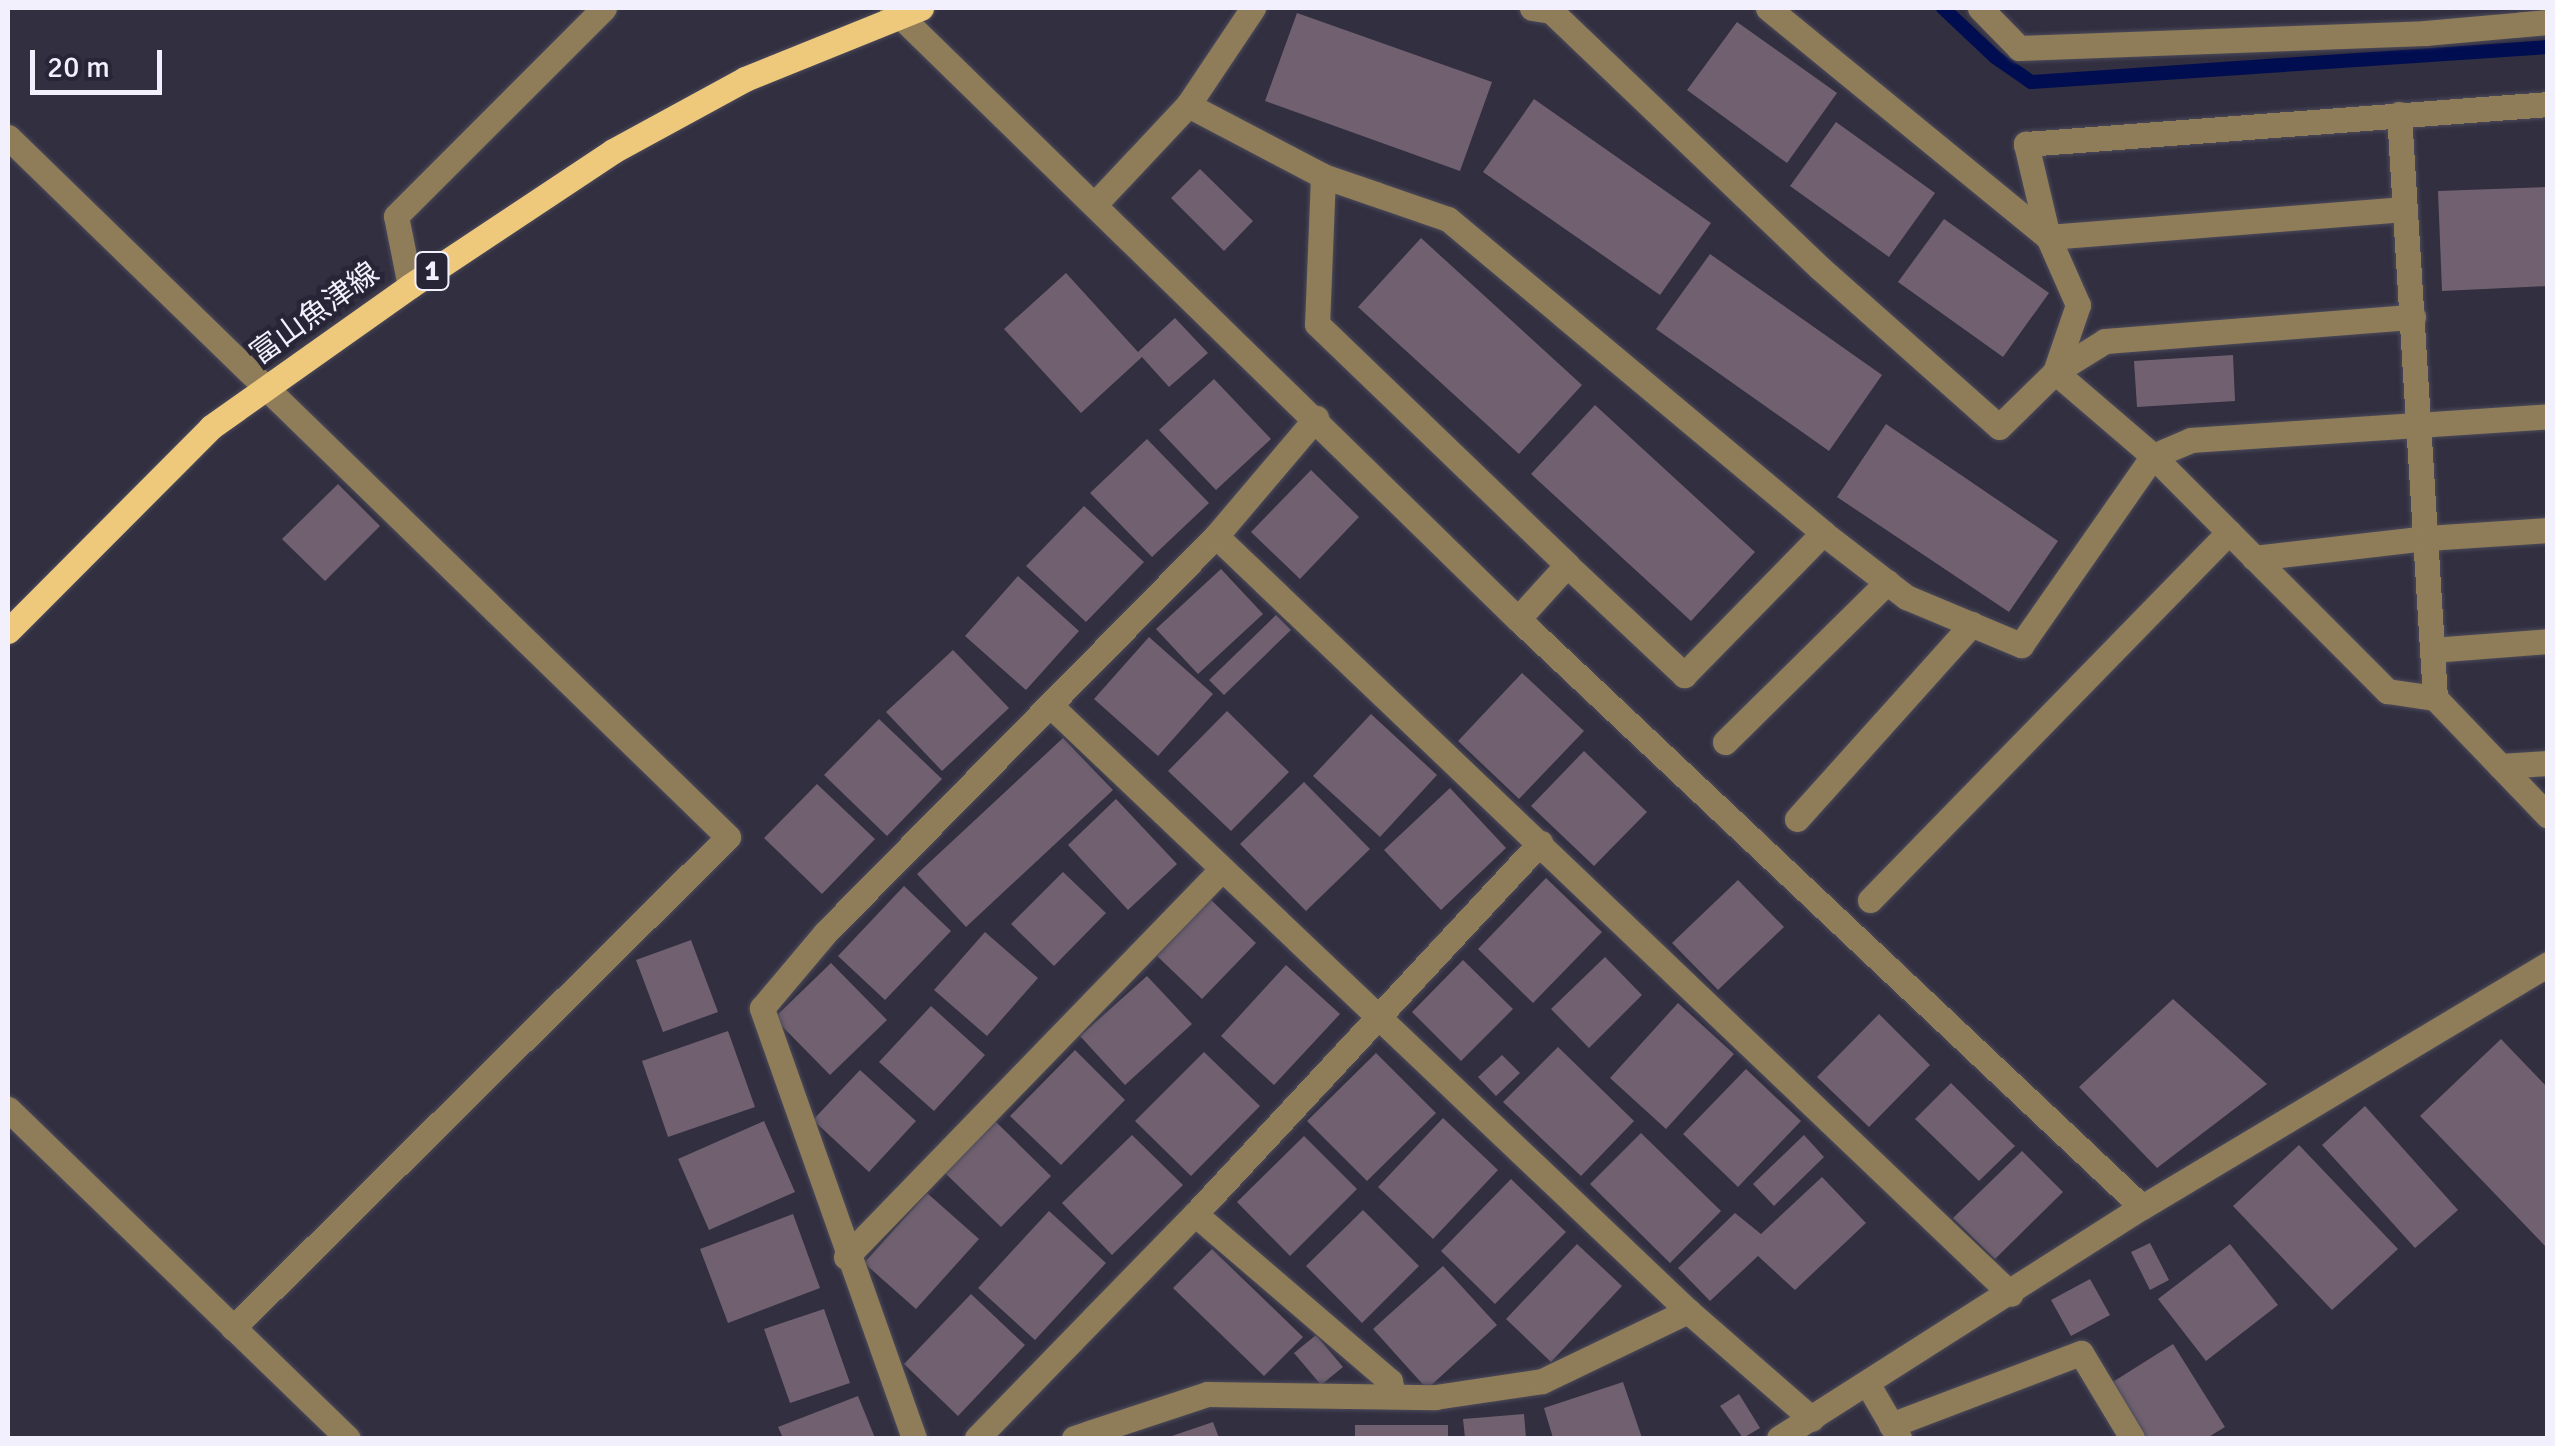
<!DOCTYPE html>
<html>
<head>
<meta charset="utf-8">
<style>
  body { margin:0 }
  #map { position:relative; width:2555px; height:1446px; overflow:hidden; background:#312f40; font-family:Signika,"Noto Sans JP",sans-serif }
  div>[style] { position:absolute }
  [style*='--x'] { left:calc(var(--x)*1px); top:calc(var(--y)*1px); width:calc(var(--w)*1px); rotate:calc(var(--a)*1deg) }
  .stream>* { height:14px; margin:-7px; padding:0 7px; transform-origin:7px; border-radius:7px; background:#010d51 }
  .building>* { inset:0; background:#716170 }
  .roads { filter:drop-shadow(0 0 2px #4c4a5a) drop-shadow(0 0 2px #4c4a5a) }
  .minor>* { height:25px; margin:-12.5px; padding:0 12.5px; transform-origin:12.5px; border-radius:12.5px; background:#8f7d59 }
  .major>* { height:25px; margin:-12.5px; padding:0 12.5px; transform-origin:12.5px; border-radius:12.5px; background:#eec97c }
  span { translate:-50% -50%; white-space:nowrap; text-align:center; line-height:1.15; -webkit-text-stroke:9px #282536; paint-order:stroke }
  .shield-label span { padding:2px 8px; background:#282536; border:2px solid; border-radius:8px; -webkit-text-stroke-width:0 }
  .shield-label { font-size:28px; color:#f2f0fc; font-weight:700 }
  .street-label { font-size:30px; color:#f2f0fc }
  .frame { position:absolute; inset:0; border:10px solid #f2f0fc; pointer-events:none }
  .scale { position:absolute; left:30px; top:50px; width:132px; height:45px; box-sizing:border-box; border:5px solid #f2f0fc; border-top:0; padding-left:12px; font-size:30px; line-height:35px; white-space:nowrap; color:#f2f0fc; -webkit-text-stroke:8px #282536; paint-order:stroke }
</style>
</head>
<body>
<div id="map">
  <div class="stream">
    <div style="--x:1943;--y:8;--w:71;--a:43.3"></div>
    <div style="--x:1995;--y:57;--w:44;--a:34.8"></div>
    <div style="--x:2031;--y:82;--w:518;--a:-3.87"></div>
  </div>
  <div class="building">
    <div style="clip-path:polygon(1297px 13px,1492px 82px,1460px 171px,1265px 101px)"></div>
    <div style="clip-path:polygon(1737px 22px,1837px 93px,1787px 163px,1687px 90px)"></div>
    <div style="clip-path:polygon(1534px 99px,1711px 223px,1660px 295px,1483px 172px)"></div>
    <div style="clip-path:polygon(1836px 122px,1935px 193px,1889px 257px,1790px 186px)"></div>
    <div style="clip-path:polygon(1200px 169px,1253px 221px,1224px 251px,1171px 198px)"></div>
    <div style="clip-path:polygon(2548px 187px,2548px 286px,2442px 291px,2438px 191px)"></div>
    <div style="clip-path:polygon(1944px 219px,2049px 293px,2003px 357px,1898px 282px)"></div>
    <div style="clip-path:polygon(1421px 238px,1582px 385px,1519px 454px,1358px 307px)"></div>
    <div style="clip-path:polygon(1710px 254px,1882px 375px,1829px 451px,1656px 329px)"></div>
    <div style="clip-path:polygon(1066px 273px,1138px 352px,1175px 318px,1208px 353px,1169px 387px,1142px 357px,1081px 413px,1004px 329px)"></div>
    <div style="clip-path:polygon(2233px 355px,2235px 401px,2137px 407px,2134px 361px)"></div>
    <div style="clip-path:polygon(1214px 379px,1271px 439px,1216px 490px,1159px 430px)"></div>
    <div style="clip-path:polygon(1595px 405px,1755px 552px,1691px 621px,1531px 474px)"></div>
    <div style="clip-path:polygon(1886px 424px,2058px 541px,2009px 612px,1837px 497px)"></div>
    <div style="clip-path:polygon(1147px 439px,1209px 503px,1152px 557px,1090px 493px)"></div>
    <div style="clip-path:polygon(1311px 470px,1359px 517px,1300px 579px,1251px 532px)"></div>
    <div style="clip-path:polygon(338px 484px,380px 526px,325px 581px,282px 539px)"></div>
    <div style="clip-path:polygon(1084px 506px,1144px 562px,1086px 622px,1026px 566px)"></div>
    <div style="clip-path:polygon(1221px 569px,1263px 614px,1198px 674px,1156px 629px)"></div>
    <div style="clip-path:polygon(1018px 576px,1079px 631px,1026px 690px,965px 636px)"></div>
    <div style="clip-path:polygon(1276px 615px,1291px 630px,1224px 695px,1209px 680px)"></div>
    <div style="clip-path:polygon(1149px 637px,1213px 694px,1158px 756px,1094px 699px)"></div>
    <div style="clip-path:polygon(953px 650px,1009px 708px,942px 771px,886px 712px)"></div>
    <div style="clip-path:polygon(1522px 673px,1584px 731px,1519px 799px,1458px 741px)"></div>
    <div style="clip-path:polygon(1227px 711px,1289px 772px,1231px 831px,1168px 771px)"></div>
    <div style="clip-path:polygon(1371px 714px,1437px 775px,1380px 837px,1313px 776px)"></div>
    <div style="clip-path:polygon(879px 719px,942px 779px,887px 836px,824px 775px)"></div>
    <div style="clip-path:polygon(1063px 738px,1113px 790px,966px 927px,917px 874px)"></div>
    <div style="clip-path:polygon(1584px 751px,1647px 812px,1594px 866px,1531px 806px)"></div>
    <div style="clip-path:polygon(1304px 782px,1370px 849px,1306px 911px,1240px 844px)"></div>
    <div style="clip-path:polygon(817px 784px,875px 839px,822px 894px,764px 838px)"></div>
    <div style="clip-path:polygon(1450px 788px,1506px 848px,1441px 910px,1384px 850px)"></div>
    <div style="clip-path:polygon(1116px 799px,1177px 864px,1128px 910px,1068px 845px)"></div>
    <div style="clip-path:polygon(1063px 872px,1106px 913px,1054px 966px,1011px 924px)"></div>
    <div style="clip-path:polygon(1546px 878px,1602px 932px,1533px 1003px,1478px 949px)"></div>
    <div style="clip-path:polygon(1738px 880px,1784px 927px,1718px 990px,1672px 943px)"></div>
    <div style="clip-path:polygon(904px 886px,951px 931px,885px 1000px,838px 956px)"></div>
    <div style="clip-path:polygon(1210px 899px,1256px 943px,1202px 999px,1157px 956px)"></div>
    <div style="clip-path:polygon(985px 932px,1038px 978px,987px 1036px,934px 990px)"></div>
    <div style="clip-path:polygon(691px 940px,718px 1012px,663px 1032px,636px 960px)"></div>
    <div style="clip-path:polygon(1605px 957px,1642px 995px,1589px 1048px,1551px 1009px)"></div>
    <div style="clip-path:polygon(1463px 960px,1513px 1009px,1461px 1061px,1412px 1012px)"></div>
    <div style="clip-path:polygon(831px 963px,887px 1020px,830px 1075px,774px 1018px)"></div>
    <div style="clip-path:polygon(1286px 965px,1340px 1014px,1274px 1085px,1221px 1036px)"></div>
    <div style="clip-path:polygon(1147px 976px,1192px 1024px,1125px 1085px,1080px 1036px)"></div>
    <div style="clip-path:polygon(2173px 999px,2267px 1084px,2157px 1168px,2079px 1087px)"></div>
    <div style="clip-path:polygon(1678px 1003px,1734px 1054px,1666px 1129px,1610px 1078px)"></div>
    <div style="clip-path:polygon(931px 1006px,985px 1055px,934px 1111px,879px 1062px)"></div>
    <div style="clip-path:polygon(1879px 1014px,1930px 1065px,1869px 1127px,1817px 1077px)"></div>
    <div style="clip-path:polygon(728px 1031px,755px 1107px,668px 1137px,642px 1061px)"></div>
    <div style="clip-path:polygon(2501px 1039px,2548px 1088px,2548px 1249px,2420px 1116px)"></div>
    <div style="clip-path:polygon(1558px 1047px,1634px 1121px,1581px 1176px,1503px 1102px)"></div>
    <div style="clip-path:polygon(1075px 1050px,1125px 1100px,1061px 1165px,1010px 1116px)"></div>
    <div style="clip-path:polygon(1204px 1052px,1260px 1106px,1191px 1176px,1135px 1121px)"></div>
    <div style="clip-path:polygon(1376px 1053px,1436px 1113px,1367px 1181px,1307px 1121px)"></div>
    <div style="clip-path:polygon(1502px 1055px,1520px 1073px,1496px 1096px,1478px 1077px)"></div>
    <div style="clip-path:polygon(1746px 1069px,1801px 1121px,1738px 1187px,1683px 1134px)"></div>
    <div style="clip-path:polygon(860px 1070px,916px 1121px,869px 1172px,813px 1120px)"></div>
    <div style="clip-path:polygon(1951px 1083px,2015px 1146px,1979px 1181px,1915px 1119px)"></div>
    <div style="clip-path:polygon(2365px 1106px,2458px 1210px,2415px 1248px,2322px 1145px)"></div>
    <div style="clip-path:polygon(1443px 1118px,1498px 1170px,1433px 1239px,1378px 1187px)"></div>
    <div style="clip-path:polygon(764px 1121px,795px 1192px,709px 1230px,678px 1159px)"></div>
    <div style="clip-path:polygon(995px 1121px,1051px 1176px,1001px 1227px,945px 1173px)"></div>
    <div style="clip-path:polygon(1641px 1133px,1721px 1211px,1670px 1263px,1590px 1184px)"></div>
    <div style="clip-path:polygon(1132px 1135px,1183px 1185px,1112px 1255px,1062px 1203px)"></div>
    <div style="clip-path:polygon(1804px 1135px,1824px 1157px,1774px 1206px,1753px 1184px)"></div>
    <div style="clip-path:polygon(1304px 1136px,1357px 1189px,1290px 1256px,1237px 1202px)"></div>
    <div style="clip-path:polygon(2299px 1145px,2398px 1249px,2332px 1310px,2233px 1206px)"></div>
    <div style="clip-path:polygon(2022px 1151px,2063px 1192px,1995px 1259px,1953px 1218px)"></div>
    <div style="clip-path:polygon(1822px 1177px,1866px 1223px,1795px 1290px,1758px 1256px,1710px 1301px,1678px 1268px,1735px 1213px,1761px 1234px)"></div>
    <div style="clip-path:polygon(1511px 1179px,1566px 1232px,1495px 1304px,1441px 1251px)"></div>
    <div style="clip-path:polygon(927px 1193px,979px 1239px,916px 1309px,864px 1263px)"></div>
    <div style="clip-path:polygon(1363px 1210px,1419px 1266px,1362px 1323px,1306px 1266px)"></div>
    <div style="clip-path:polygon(1049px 1211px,1106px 1263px,1035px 1340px,978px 1288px)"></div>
    <div style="clip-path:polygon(793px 1214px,820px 1288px,728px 1323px,700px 1249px)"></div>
    <div style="clip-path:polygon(2150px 1243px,2169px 1280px,2150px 1290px,2131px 1252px)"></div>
    <div style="clip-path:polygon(1577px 1244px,1622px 1286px,1551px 1362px,1506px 1319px)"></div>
    <div style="clip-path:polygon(2230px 1244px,2278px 1305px,2206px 1361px,2158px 1299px)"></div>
    <div style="clip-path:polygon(1212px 1249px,1303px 1337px,1264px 1376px,1173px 1288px)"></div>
    <div style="clip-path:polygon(1443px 1266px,1497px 1325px,1427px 1389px,1373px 1329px)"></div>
    <div style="clip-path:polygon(2090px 1279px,2110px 1315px,2071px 1336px,2051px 1300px)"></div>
    <div style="clip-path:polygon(971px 1294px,1025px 1345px,958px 1416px,904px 1364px)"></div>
    <div style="clip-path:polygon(824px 1309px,850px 1383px,790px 1403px,764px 1329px)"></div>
    <div style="clip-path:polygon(1316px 1335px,1343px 1367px,1321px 1385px,1294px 1353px)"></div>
    <div style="clip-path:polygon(2173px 1344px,2225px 1427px,2207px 1438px,2142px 1438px,2108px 1385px)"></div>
    <div style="clip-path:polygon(1623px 1382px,1642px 1438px,1553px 1438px,1544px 1408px)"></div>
    <div style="clip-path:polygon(1739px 1394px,1760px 1428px,1743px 1438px,1720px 1406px)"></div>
    <div style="clip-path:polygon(858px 1396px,875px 1438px,783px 1438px,778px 1427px)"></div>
    <div style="clip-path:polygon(1524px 1414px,1526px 1438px,1465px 1438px,1463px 1419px)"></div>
    <div style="clip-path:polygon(1213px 1422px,1219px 1438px,1166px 1438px)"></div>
    <div style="clip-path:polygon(1355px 1425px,1448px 1425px,1448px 1438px,1355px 1438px)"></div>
  </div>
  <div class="roads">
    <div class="minor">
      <div style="--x:892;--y:8;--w:875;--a:44.31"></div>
      <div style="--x:1518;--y:619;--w:857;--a:43.3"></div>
      <div style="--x:1532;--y:8;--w:19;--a:9"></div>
      <div style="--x:1551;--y:11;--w:372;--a:43.7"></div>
      <div style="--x:1820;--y:268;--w:239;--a:41.6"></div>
      <div style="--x:1999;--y:427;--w:78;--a:-44.5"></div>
      <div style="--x:2055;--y:372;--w:59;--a:-31.8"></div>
      <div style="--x:2105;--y:341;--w:309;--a:-4.5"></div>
      <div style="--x:1768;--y:8;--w:362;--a:39.3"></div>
      <div style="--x:2048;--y:237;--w:358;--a:-4.5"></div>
      <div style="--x:1980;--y:8;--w:56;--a:45.7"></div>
      <div style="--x:2019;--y:48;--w:406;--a:-2.1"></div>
      <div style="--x:2425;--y:33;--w:123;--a:-5.1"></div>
      <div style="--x:1188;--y:105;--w:117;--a:-56.2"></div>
      <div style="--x:2399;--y:114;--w:585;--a:86.47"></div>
      <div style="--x:8;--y:137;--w:1004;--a:44.19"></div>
      <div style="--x:728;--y:837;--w:697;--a:135.23"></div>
      <div style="--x:1323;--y:176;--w:132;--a:19"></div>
      <div style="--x:1448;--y:219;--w:489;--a:39.9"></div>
      <div style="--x:1095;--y:204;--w:136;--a:-46.8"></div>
      <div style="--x:1188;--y:105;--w:153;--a:27.7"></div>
      <div style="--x:1323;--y:176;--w:148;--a:92.3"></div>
      <div style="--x:1317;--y:324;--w:347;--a:43.9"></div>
      <div style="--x:410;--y:286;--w:71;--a:-101.3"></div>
      <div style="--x:396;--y:216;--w:294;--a:-45"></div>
      <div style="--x:2055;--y:372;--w:71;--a:-71.1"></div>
      <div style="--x:2078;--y:305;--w:74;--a:-113.8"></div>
      <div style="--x:2048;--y:237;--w:96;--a:-103.3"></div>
      <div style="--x:2026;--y:144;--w:524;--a:-4.38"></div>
      <div style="--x:2055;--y:372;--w:129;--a:40.6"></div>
      <div style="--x:2153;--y:456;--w:332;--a:45.1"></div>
      <div style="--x:2387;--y:691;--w:49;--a:8.3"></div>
      <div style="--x:2435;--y:698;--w:163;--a:46.2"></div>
      <div style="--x:1216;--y:536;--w:1098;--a:43.64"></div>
      <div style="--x:2254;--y:558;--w:175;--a:-6.6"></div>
      <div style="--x:2428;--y:538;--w:120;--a:-3.8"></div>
      <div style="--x:1518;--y:619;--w:73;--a:-47.8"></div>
      <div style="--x:1567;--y:565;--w:161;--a:43.2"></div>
      <div style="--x:1684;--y:675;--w:199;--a:-45.6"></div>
      <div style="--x:1823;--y:533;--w:105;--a:37.6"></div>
      <div style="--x:1906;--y:597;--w:125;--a:22.7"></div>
      <div style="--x:2021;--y:645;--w:231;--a:-55.1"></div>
      <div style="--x:2153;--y:456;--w:41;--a:-22.8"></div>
      <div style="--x:2191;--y:440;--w:358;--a:-3.8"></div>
      <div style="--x:2432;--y:650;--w:116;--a:-4.4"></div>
      <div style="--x:1051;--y:706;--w:879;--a:43.52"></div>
      <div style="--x:1688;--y:1311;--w:164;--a:41.1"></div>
      <div style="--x:1725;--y:742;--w:228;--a:-44.6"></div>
      <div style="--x:2500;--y:766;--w:48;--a:-3.6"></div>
      <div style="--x:1797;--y:819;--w:262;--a:-48.1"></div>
      <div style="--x:1870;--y:900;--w:514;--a:-45.71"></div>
      <div style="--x:8;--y:1109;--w:473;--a:44.1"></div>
      <div style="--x:1195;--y:1214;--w:257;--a:40.6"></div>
      <div style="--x:1390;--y:1381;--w:14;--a:78"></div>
      <div style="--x:846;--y:1257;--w:540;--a:-45.9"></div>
      <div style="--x:1867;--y:1383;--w:64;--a:59.8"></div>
      <div style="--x:1891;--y:1425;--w:203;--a:-20.8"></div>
      <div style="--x:2081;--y:1353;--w:99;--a:59"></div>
      <div style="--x:914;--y:1438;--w:456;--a:-109.5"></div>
      <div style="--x:762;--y:1008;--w:99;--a:-49.9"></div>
      <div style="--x:826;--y:932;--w:556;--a:-45.44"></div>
      <div style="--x:1216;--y:536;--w:155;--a:-49.7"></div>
      <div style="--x:977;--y:1438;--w:313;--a:-45.8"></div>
      <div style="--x:1195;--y:1214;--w:507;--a:-47.08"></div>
      <div style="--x:1074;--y:1438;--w:140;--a:-18.3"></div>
      <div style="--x:1207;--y:1394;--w:228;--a:0.8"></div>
      <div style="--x:1435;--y:1397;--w:108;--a:-8.5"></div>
      <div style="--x:1542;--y:1381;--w:162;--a:-25.6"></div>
      <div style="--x:1779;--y:1438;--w:430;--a:-32.5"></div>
      <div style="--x:2142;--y:1207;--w:473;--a:-30.9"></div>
    </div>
    <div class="major">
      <div style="--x:8;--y:631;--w:288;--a:-45.1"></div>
      <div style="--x:211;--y:427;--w:244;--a:-35.3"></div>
      <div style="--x:410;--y:286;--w:244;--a:-33.6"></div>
      <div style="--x:613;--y:151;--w:150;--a:-28.6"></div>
      <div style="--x:745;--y:79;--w:190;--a:-22"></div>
    </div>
  </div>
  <div class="shield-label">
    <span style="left:432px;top:271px">1</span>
  </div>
  <div class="street-label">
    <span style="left:315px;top:314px;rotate:-36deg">富山魚津線</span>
  </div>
  <div class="frame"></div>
  <div class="scale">20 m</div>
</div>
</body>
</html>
